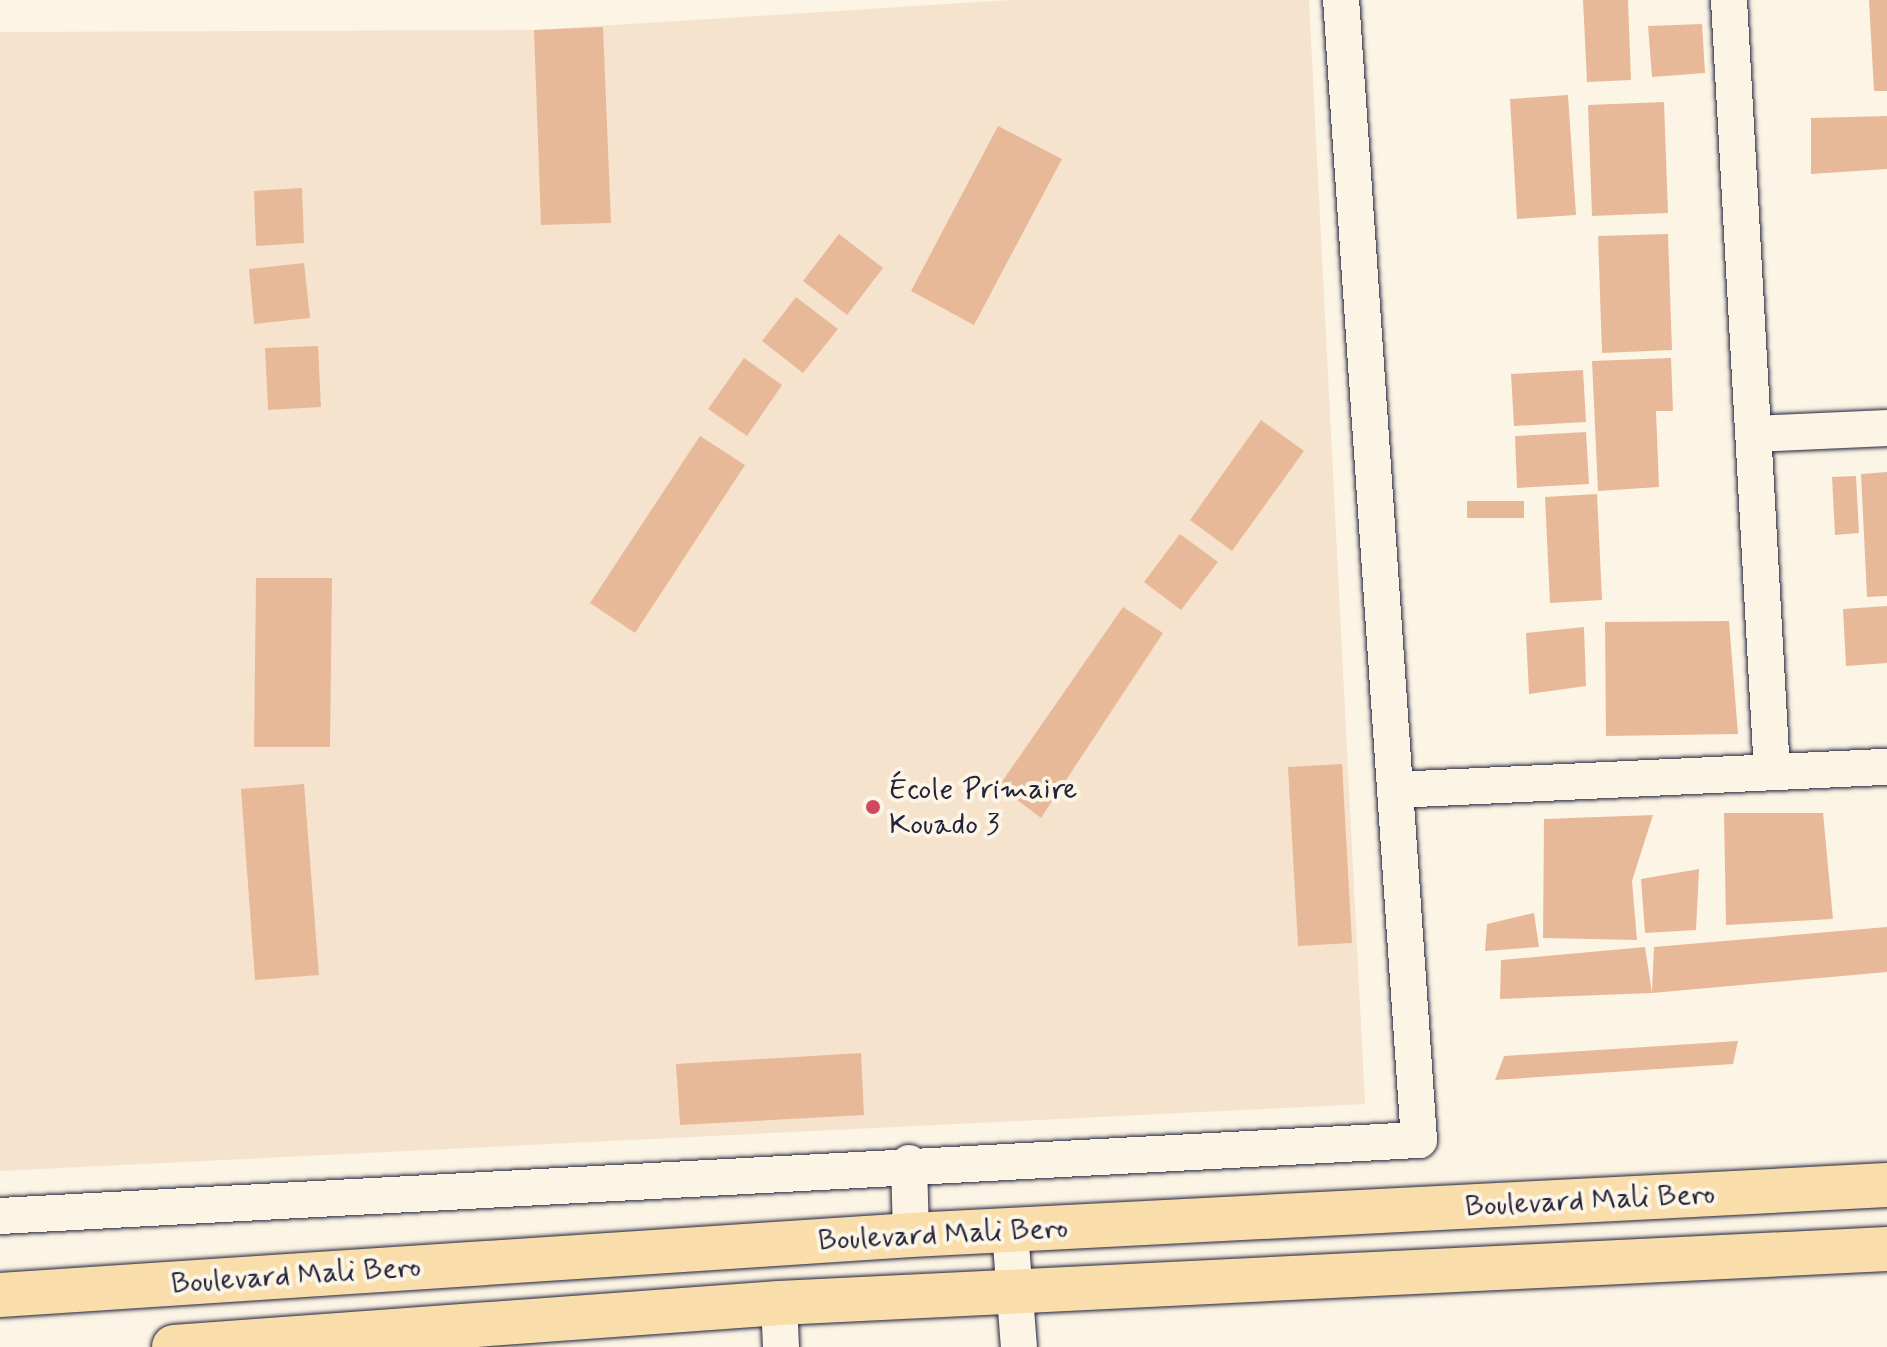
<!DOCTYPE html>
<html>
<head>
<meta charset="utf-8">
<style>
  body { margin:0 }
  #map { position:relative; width:1887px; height:1347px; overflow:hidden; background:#fcf5e5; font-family:Mynerve,sans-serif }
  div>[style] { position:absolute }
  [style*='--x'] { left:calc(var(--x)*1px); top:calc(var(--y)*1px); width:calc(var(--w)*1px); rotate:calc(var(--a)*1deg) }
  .built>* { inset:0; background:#f6e3ce }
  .building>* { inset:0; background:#e8b999 }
  .roads { filter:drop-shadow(0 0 2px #22223b) drop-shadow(0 0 2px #22223b) }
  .minor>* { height:36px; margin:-18px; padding:0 18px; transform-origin:18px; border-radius:18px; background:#fcf5e5 }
  .primary>* { height:44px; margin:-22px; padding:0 22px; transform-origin:22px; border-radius:22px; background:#f9deab }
  .dots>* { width:22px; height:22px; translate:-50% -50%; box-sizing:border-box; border:4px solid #fcf5e5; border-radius:50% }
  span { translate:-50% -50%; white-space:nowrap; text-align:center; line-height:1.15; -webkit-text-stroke:8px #fcf5e5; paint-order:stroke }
  .poi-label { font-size:30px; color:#22223b }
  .left { translate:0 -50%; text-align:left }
  .street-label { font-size:30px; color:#22223b }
</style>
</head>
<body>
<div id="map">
  <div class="built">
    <div style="clip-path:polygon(1010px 0,1309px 0,1365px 1104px,0 1171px,0 32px,534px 30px)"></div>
  </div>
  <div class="building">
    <div style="clip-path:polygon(1583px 0,1628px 0,1631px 80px,1587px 82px)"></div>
    <div style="clip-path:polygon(1869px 0,1887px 0,1887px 91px,1874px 91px)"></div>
    <div style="clip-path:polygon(1702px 24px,1705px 73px,1652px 77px,1648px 26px)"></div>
    <div style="clip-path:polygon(603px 27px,611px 223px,541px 225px,534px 30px)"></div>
    <div style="clip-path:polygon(1568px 95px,1576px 215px,1517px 219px,1510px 99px)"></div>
    <div style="clip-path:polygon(1664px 102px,1668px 213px,1592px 216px,1588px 105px)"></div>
    <div style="clip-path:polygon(1887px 116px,1887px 169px,1811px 174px,1811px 118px)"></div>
    <div style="clip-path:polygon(998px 126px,1062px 159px,974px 325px,911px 291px)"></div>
    <div style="clip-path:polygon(302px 188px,304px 243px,256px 246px,254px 191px)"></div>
    <div style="clip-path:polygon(839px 234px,883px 268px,847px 315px,803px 281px)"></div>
    <div style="clip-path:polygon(1668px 234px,1672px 350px,1602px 353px,1598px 236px)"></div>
    <div style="clip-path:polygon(304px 263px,310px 318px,254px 324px,249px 269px)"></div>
    <div style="clip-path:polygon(796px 297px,838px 329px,803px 373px,762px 341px)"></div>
    <div style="clip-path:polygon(318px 346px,321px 407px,268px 410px,265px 348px)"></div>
    <div style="clip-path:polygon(744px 358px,782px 385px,747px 436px,708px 409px)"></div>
    <div style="clip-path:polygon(1671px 358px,1673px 411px,1656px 411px,1659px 487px,1598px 491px,1592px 361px)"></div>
    <div style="clip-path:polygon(1583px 370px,1586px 422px,1514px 426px,1511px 374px)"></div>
    <div style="clip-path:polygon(1261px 420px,1304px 451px,1232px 551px,1190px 520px)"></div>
    <div style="clip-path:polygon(1586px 432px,1589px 484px,1517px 488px,1515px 436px)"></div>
    <div style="clip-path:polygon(700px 436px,745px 465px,635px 633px,590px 603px)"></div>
    <div style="clip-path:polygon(1887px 472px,1887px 596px,1867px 597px,1861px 474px)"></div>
    <div style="clip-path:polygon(1856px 476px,1859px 533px,1835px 535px,1832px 477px)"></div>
    <div style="clip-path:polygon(1597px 494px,1602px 600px,1550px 603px,1545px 497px)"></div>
    <div style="clip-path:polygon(1467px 501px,1524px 501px,1524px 518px,1467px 518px)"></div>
    <div style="clip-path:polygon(1180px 534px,1218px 562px,1181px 610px,1144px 582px)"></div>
    <div style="clip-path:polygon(256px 578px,332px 578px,330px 747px,254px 747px)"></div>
    <div style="clip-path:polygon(1887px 606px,1887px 663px,1846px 666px,1843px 609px)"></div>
    <div style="clip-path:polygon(1123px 607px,1163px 633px,1041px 818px,999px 786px)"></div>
    <div style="clip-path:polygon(1729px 621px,1738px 734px,1606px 736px,1605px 622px)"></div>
    <div style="clip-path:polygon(1584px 627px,1586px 686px,1529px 694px,1526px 633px)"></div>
    <div style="clip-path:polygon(1342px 764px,1352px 943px,1298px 946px,1288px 767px)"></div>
    <div style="clip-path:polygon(304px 784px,319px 975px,255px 980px,241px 789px)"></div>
    <div style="clip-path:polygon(1724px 813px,1823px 813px,1833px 919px,1726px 925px)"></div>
    <div style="clip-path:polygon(1653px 815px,1632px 881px,1637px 940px,1543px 938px,1544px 819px)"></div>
    <div style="clip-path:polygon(1699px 869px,1696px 930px,1645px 933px,1641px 879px)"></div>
    <div style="clip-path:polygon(1534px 913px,1539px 947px,1485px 951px,1487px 924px)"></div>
    <div style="clip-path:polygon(1887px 927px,1887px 972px,1652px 993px,1654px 947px)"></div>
    <div style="clip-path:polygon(1645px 947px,1652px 993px,1500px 999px,1501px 960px)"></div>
    <div style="clip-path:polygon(1738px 1041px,1733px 1064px,1495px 1080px,1504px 1056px)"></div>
    <div style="clip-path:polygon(861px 1053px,864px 1115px,680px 1125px,676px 1064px)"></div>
  </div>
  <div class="roads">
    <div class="minor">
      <div style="--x:1729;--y:0;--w:772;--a:86.81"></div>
      <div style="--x:1754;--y:434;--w:133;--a:-2.6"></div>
      <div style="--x:1395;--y:790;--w:493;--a:-2.7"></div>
      <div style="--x:909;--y:1163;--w:72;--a:88.4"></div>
      <div style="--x:0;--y:1216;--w:1421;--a:-3.07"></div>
      <div style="--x:1419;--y:1140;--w:1143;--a:-93.91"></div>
      <div style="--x:1010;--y:1231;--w:116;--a:85.6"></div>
      <div style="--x:779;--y:1303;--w:44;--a:87.4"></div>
    </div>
    <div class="primary">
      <div style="--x:0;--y:1295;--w:913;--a:-3.77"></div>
      <div style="--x:911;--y:1235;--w:977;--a:-2.93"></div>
      <div style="--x:174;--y:1347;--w:607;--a:-4.16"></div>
      <div style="--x:779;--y:1303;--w:1109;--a:-2.79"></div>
    </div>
  </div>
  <div class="dots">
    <div style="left:873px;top:807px;background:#d1495b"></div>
  </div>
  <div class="poi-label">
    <span class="left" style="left:889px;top:807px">École Primaire<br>Kouado 3</span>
  </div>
  <div class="street-label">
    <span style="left:1590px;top:1201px;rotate:-3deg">Boulevard Mali Bero</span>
    <span style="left:943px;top:1235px;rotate:-3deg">Boulevard Mali Bero</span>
    <span style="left:296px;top:1276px;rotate:-4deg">Boulevard Mali Bero</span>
  </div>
</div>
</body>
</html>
